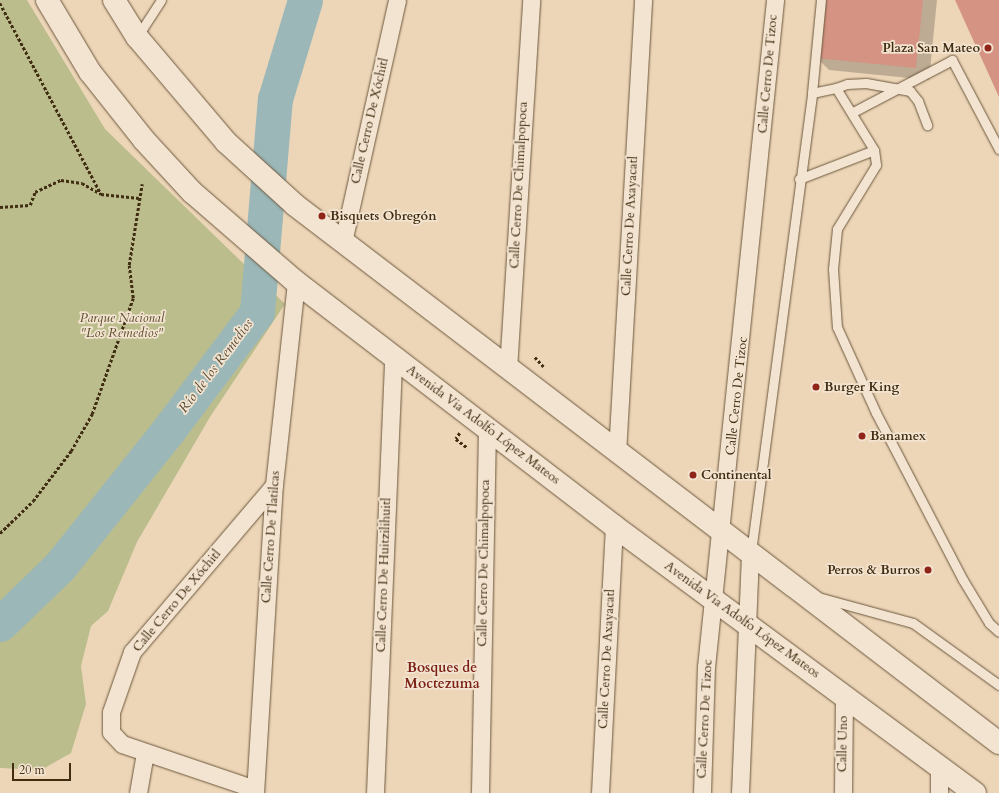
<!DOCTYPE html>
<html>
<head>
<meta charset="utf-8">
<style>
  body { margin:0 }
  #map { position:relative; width:999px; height:793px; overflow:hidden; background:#edd6b8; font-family:Cardo,serif }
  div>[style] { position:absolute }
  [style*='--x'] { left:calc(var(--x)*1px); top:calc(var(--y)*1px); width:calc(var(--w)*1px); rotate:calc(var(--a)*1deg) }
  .green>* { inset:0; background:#bbbd8d }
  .shadow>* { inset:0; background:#0003 }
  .river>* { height:35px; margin:-17.5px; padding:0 17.5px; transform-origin:17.5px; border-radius:17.5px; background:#9bb7b7 }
  .building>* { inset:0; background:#d49383 }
  .path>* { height:2.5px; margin-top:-1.25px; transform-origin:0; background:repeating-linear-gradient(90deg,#412d12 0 3px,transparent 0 5px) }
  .roads { filter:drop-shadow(0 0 1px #6c573c) drop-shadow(0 0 1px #6c573c) }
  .service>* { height:9px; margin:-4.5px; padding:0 4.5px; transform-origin:4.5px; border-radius:4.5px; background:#f3e4d1 }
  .minor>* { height:17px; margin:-8.5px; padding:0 8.5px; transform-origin:8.5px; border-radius:8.5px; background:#f3e4d1 }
  .secondary>* { height:22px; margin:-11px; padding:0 11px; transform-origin:11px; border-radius:11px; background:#f3e4d1 }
  .dots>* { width:11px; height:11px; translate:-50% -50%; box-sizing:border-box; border:2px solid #f3e4d1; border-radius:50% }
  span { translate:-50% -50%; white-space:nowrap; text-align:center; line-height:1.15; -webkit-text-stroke:3.5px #f3e4d1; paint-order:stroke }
  .poi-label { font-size:13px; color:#412d12; font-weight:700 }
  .right { translate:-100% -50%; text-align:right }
  .left { translate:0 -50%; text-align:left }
  .street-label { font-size:13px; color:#412d12 }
  .park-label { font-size:13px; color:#594a2b; font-style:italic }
  .water-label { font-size:14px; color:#534933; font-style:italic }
  .neighbourhood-label { font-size:14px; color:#7a1f14; font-weight:700 }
  .scale { position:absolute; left:12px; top:763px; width:59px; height:18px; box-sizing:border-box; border:2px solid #412d12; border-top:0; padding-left:5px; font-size:12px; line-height:14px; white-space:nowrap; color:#412d12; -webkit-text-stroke:3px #f3e4d1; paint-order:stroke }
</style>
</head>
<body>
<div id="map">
  <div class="green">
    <div style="clip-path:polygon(0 0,27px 0,105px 129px,285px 304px,210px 417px,137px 542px,108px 611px,91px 626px,81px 666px,86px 704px,71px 753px,41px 770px,0 768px)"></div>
  </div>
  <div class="shadow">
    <div style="clip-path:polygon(823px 0,937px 0,929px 80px,829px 70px,817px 58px)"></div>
  </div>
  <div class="river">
    <div style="--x:0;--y:624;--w:83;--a:-44"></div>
    <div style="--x:60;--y:566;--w:176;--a:-51.4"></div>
    <div style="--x:170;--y:428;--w:145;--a:-53.1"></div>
    <div style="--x:257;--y:312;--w:214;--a:-85.2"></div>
    <div style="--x:275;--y:99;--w:103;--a:-73.1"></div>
  </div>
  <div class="building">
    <div style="clip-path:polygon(822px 0,923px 0,916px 68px,816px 58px)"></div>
    <div style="clip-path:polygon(955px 0,999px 0,999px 97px)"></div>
  </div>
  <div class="path">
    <div style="--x:0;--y:3;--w:216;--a:62.1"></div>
    <div style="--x:0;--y:207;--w:30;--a:-4"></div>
    <div style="--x:30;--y:205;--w:14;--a:-69"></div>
    <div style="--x:35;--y:192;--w:29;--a:-25"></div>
    <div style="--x:61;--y:180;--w:21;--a:8"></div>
    <div style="--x:82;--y:183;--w:22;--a:30"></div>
    <div style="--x:101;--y:194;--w:38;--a:6"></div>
    <div style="--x:535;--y:357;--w:13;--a:48"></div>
    <div style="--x:460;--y:433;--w:7;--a:124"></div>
    <div style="--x:456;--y:439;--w:15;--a:37"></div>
    <div style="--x:0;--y:533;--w:46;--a:-44.1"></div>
    <div style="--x:33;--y:501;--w:63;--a:-52.8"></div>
    <div style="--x:71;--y:451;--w:43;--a:-60.4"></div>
    <div style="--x:92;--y:414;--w:123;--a:-70.5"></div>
    <div style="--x:133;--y:298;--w:33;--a:-97"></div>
    <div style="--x:129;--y:265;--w:82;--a:-80.9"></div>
  </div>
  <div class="roads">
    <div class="service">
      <div style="--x:137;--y:37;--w:44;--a:-57"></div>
      <div style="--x:836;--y:88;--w:12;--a:-20"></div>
      <div style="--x:847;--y:84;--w:19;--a:-3"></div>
      <div style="--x:866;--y:83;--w:45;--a:10.3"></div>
      <div style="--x:910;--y:91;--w:13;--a:51"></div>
      <div style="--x:918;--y:101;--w:26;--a:69"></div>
      <div style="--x:812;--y:93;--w:25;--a:-12"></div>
      <div style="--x:836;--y:88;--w:73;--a:58.5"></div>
      <div style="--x:874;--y:150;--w:15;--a:82"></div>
      <div style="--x:876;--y:165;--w:75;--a:121.4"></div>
      <div style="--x:837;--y:229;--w:40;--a:95.7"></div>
      <div style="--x:833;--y:269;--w:58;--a:86.1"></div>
      <div style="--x:837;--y:327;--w:94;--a:65.6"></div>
      <div style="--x:876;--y:413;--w:188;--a:62.5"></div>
      <div style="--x:963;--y:580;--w:50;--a:58.8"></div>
      <div style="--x:989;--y:623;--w:13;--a:42"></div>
      <div style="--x:853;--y:112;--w:112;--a:-27.7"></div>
      <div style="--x:952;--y:60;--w:101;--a:62.2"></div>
      <div style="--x:799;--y:179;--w:80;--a:-21.1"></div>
      <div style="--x:751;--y:552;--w:463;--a:-82.4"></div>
      <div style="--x:812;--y:93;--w:93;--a:-84.5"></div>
      <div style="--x:818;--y:597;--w:98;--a:15.3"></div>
      <div style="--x:913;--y:623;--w:106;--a:35.8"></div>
    </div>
    <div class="minor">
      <div style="--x:343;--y:242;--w:248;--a:-77.4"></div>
      <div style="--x:508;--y:369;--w:370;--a:-86.4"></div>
      <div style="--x:617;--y:453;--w:454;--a:-86.7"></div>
      <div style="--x:255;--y:789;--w:140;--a:-161.3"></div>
      <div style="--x:122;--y:744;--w:16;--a:-133"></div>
      <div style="--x:111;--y:732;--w:20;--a:-90"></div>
      <div style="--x:111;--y:712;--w:64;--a:-70.7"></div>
      <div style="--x:132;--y:652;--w:219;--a:-49.6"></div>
      <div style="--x:138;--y:793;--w:41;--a:-80.1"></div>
      <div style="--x:255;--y:793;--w:309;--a:-86.5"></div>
      <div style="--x:274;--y:485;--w:204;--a:-83.8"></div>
      <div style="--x:375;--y:793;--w:437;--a:-87.6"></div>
      <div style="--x:480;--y:793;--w:365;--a:-88.9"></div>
      <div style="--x:600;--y:793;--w:267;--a:-87"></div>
      <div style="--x:702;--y:793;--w:126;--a:-88.2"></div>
      <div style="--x:706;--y:667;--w:671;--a:-84.09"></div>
      <div style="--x:740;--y:793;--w:238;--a:-87.6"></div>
      <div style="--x:843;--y:793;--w:98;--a:-89.4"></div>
      <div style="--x:939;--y:793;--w:28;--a:-90"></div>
    </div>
    <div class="secondary">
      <div style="--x:47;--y:0;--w:84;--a:59.2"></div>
      <div style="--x:90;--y:72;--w:87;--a:51.5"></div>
      <div style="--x:144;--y:140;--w:71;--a:47.3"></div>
      <div style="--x:192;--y:192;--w:138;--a:40.9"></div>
      <div style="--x:296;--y:282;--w:401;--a:37.5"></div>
      <div style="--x:614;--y:526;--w:449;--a:36.5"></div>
      <div style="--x:114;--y:0;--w:44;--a:58.1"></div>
      <div style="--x:137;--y:37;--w:138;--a:49.7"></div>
      <div style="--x:226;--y:142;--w:93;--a:42.4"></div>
      <div style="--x:295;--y:205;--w:886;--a:37.39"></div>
    </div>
  </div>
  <div class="dots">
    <div style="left:988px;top:48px;background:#8f2418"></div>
    <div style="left:322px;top:216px;background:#8f2418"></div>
    <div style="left:816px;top:387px;background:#8f2418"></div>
    <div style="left:862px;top:436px;background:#8f2418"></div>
    <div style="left:693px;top:475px;background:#8f2418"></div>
    <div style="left:928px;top:570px;background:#8f2418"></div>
  </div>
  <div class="poi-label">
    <span class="right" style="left:980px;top:48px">Plaza San Mateo</span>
    <span class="left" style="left:330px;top:216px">Bisquets Obregón</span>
    <span class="left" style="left:824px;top:387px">Burger King</span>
    <span class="left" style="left:870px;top:436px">Banamex</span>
    <span class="left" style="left:701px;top:475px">Continental</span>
    <span class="right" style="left:920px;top:570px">Perros &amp; Burros</span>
  </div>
  <div class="street-label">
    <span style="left:768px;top:74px;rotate:-85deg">Calle Cerro De Tizoc</span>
    <span style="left:370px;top:121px;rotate:-77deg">Calle Cerro De Xóchitl</span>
    <span style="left:519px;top:185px;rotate:-87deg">Calle Cerro De Chimalpopoca</span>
    <span style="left:630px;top:226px;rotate:-87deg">Calle Cerro De Axayacatl</span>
    <span style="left:737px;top:396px;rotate:-84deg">Calle Cerro De Tizoc</span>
    <span style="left:483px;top:425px;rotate:37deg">Avenida Via Adolfo López Mateos</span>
    <span style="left:271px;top:537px;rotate:-86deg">Calle Cerro De Tlatilcas</span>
    <span style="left:484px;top:563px;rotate:-89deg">Calle Cerro De Chimalpopoca</span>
    <span style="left:384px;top:575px;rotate:-88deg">Calle Cerro De Huitzilihuitl</span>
    <span style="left:177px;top:601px;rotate:-50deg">Calle Cerro De Xóchitl</span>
    <span style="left:742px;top:620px;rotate:36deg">Avenida Via Adolfo López Mateos</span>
    <span style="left:607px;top:659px;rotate:-87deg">Calle Cerro De Axayacatl</span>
    <span style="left:705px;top:719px;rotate:-87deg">Calle Cerro De Tizoc</span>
    <span style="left:843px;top:744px;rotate:-89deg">Calle Uno</span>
  </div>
  <div class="park-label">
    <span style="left:122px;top:326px">Parque Nacional<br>"Los Remedios"</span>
  </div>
  <div class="water-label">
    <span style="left:216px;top:366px;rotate:-53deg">Río de los Remedios</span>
  </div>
  <div class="neighbourhood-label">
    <span style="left:442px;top:676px">Bosques de<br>Moctezuma</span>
  </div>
  <div class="scale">20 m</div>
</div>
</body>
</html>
